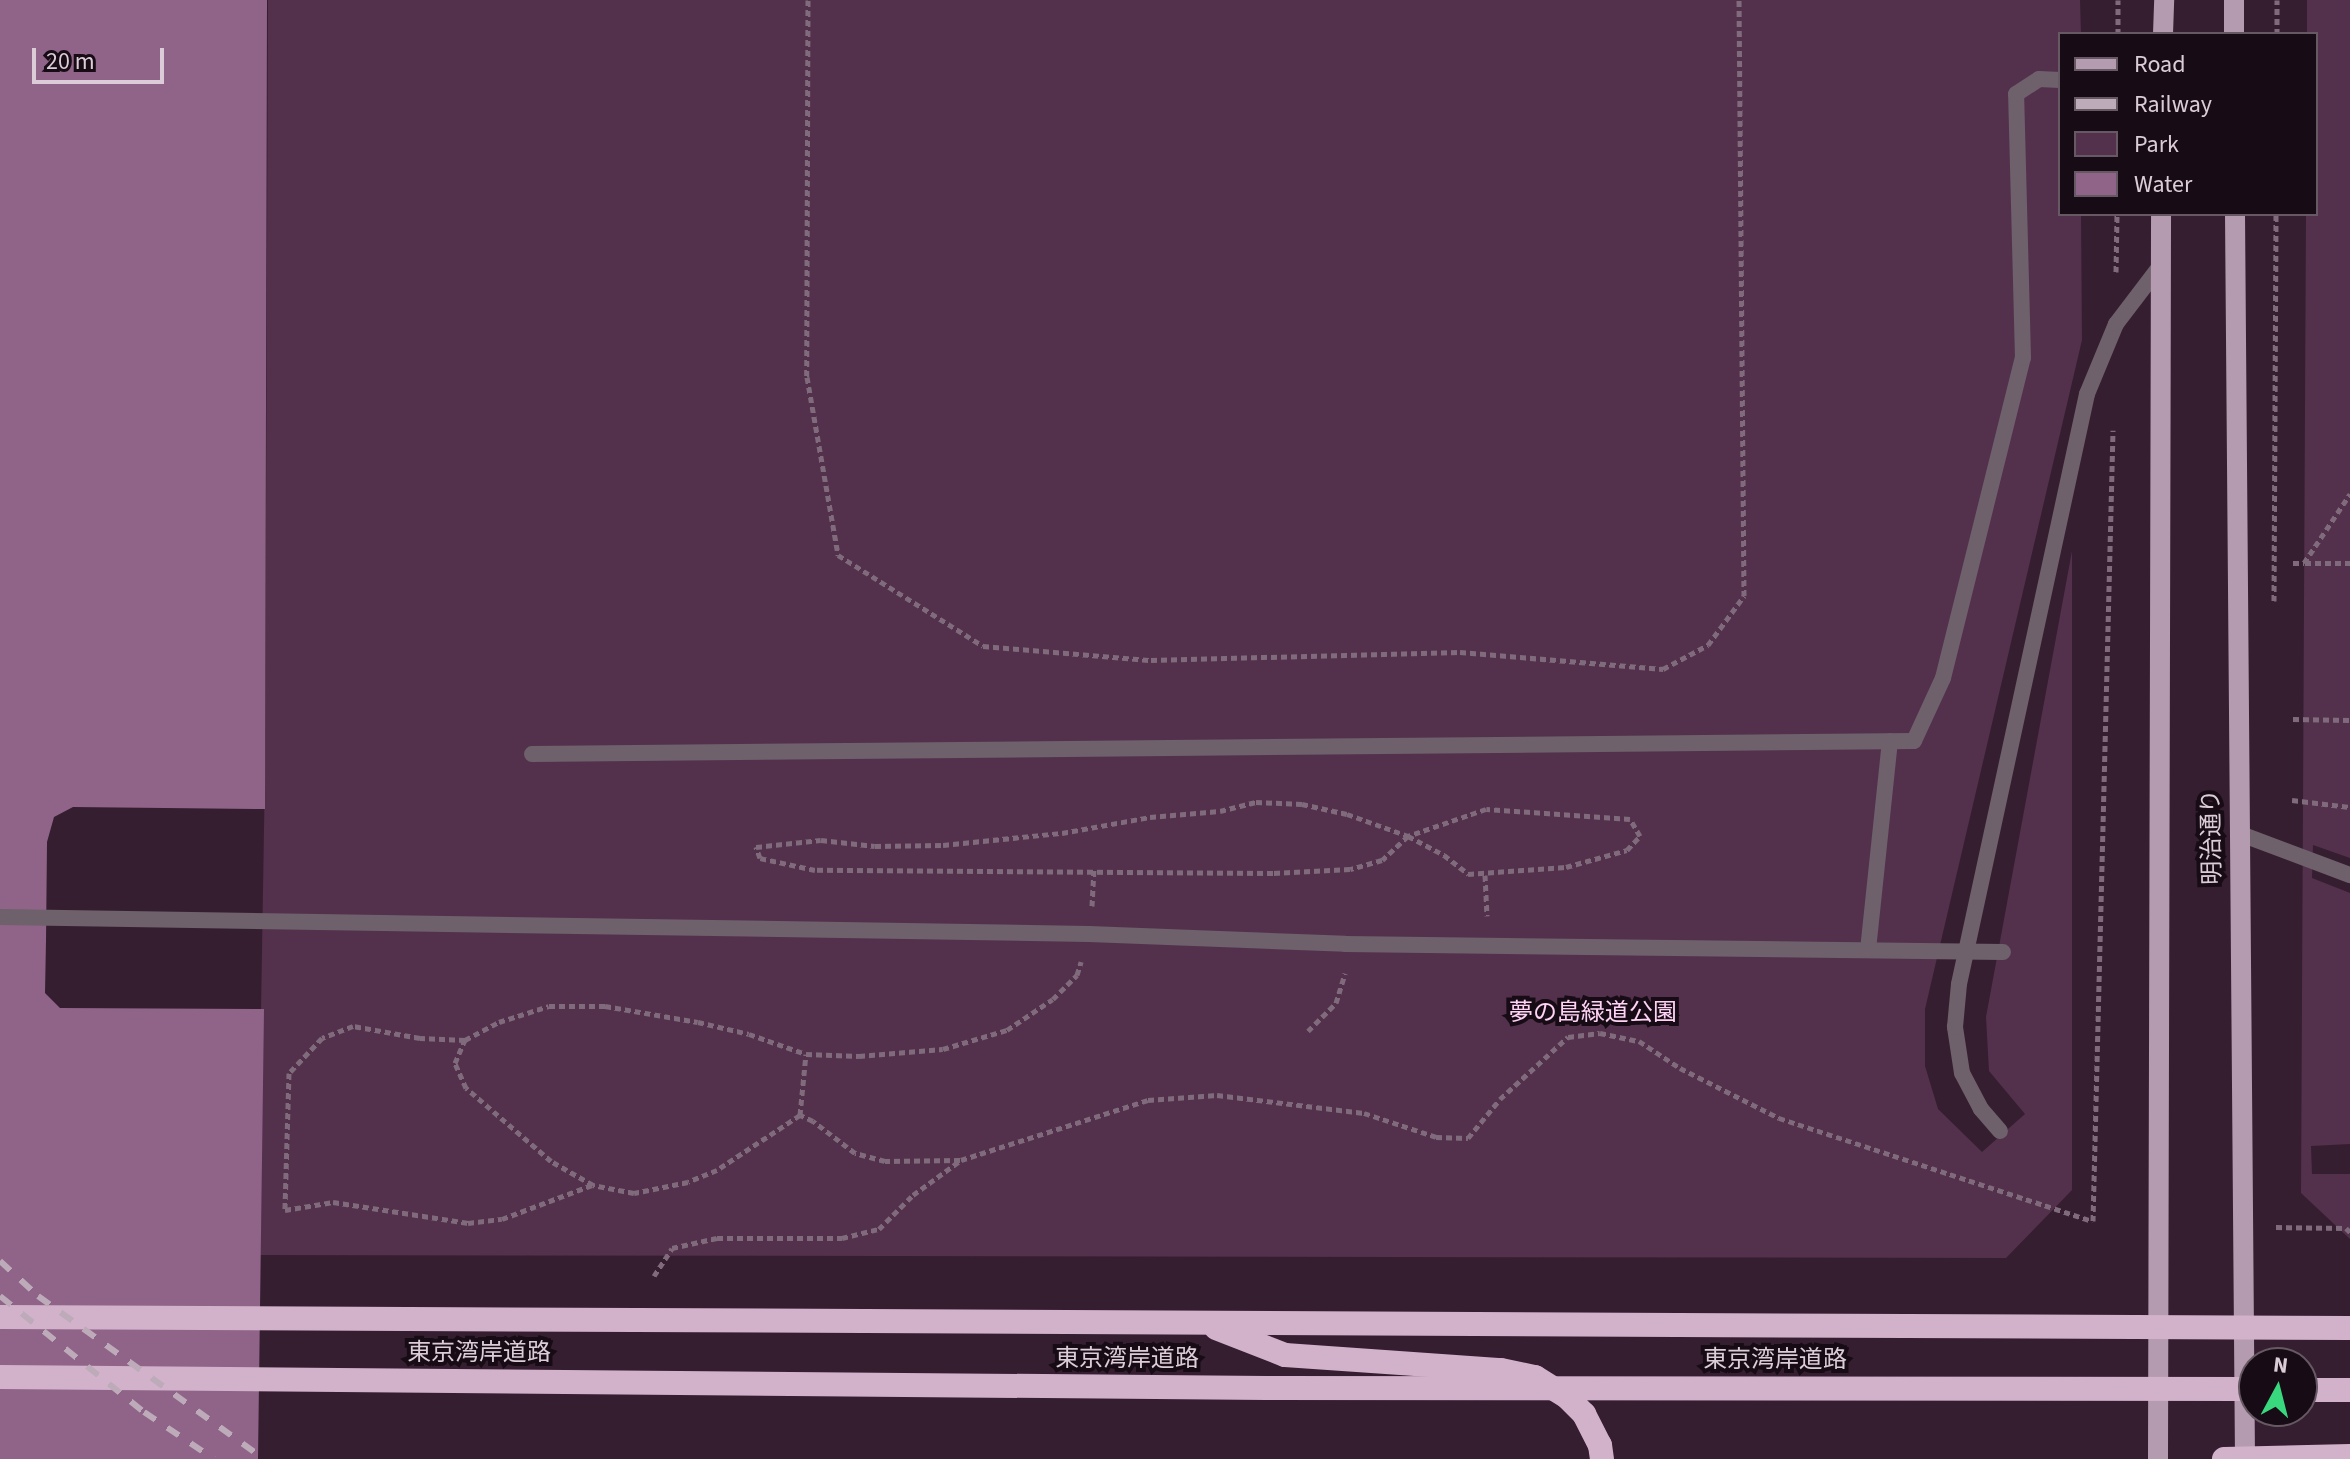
<!DOCTYPE html>
<html>
<head>
<meta charset="utf-8">
<style>
  body { margin:0 }
  #map { position:relative; width:2350px; height:1459px; overflow:hidden; background:#361e31; font-family:"Source Sans 3","Noto Sans JP",sans-serif }
  div>[style] { position:absolute }
  [style*='--x'] { left:calc(var(--x)*1px); top:calc(var(--y)*1px); width:calc(var(--w)*1px); rotate:calc(var(--a)*1deg) }
  .green>* { inset:0; background:#53314c }
  .water>* { inset:0; background:#906488 }
  .path>* { height:5px; margin-top:-2.5px; transform-origin:0; background:repeating-linear-gradient(90deg,#7f6b7b 0 6px,transparent 0 10px) }
  .lane>* { height:16px; margin:-8px; padding:0 8px; transform-origin:8px; border-radius:8px; background:#6e616b }
  .primary>* { height:20px; margin:-10px; padding:0 10px; transform-origin:10px; border-radius:10px; background:#b59baf }
  .highway>* { height:24px; margin:-12px; padding:0 12px; transform-origin:12px; border-radius:12px; background:#d2b2ca }
  .rail>* { height:6px; margin-top:-3px; transform-origin:0; background:repeating-linear-gradient(90deg,#bdabb9 0 14px,transparent 0 28px) }
  span { translate:-50% -50%; white-space:nowrap; text-align:center; line-height:1.15; -webkit-text-stroke:8px #170c15; paint-order:stroke }
  .street-label { font-size:24px; color:#dcccd8 }
  .park-label { font-size:24px; color:#fed3f5 }
  .legend { position:absolute; left:2058px; top:32px; width:260px; height:184px; box-sizing:border-box; background:#170c15; border:2px solid #665963; margin:0; padding:10px 14px; list-style:none; font-size:24px; color:#dcccd8 }
  .legend li { display:flex; align-items:center; gap:16px; height:40px }
  .legend b { width:40px; border:2px solid #665963 }
  .north { position:absolute; left:2238px; top:1347px; width:80px; height:80px; box-sizing:border-box; background:#170c15; border:2px solid #665963; border-radius:50%; rotate:7deg; font-size:22px; font-weight:700; line-height:32px; text-align:center; color:#dcccd8 }
  .north::after { content:''; display:block; margin:auto; width:28px; height:36px; background:#39d87f; clip-path:polygon(50% 0,100% 100%,50% 72%,0 100%) }
  .scale { position:absolute; left:32px; top:48px; width:132px; height:36px; box-sizing:border-box; border:4px solid #dcccd8; border-top:0; padding-left:10px; font-size:24px; line-height:28px; white-space:nowrap; color:#dcccd8; -webkit-text-stroke:6px #170c15; paint-order:stroke }
</style>
</head>
<body>
<div id="map">
  <div class="green">
    <div style="clip-path:polygon(268px 0,2080px 0,2081px 34px,2060px 34px,2060px 214px,2081px 214px,2082px 340px,1925px 1009px,1925px 1066px,1938px 1109px,1982px 1152px,2025px 1114px,1989px 1071px,1986px 1017px,2072px 551px,2072px 1190px,2006px 1258px,257px 1255px,265px 769px)"></div>
    <div style="clip-path:polygon(2307px 0,2350px 0,2350px 858px,2313px 845px,2312px 878px,2350px 893px,2350px 1144px,2311px 1146px,2312px 1174px,2350px 1174px,2350px 1239px,2301px 1193px,2306px 214px,2316px 214px,2316px 34px,2307px 34px)"></div>
  </div>
  <div class="water">
    <div style="clip-path:polygon(0 0,267px 0,265px 809px,73px 807px,54px 817px,47px 842px,46px 941px,45px 993px,60px 1008px,264px 1009px,258px 1459px,0 1459px)"></div>
  </div>
  <div class="path">
    <div style="--x:808;--y:0;--w:377;--a:90.2"></div>
    <div style="--x:807;--y:377;--w:181;--a:80.1"></div>
    <div style="--x:838;--y:555;--w:171;--a:32.1"></div>
    <div style="--x:983;--y:646;--w:169;--a:4.8"></div>
    <div style="--x:1151;--y:660;--w:309;--a:-1.5"></div>
    <div style="--x:1460;--y:652;--w:204;--a:4.8"></div>
    <div style="--x:1663;--y:669;--w:51;--a:-28.1"></div>
    <div style="--x:1708;--y:645;--w:61;--a:-53.7"></div>
    <div style="--x:1744;--y:596;--w:596;--a:-90.48"></div>
    <div style="--x:2118;--y:34;--w:34;--a:-90"></div>
    <div style="--x:2277;--y:34;--w:34;--a:-90"></div>
    <div style="--x:2116;--y:272;--w:58;--a:-89"></div>
    <div style="--x:2293;--y:563;--w:11;--a:0"></div>
    <div style="--x:2304;--y:563;--w:83;--a:-56.3"></div>
    <div style="--x:2305;--y:563;--w:45;--a:0"></div>
    <div style="--x:2274;--y:601;--w:387;--a:-89.7"></div>
    <div style="--x:2293;--y:719;--w:57;--a:1"></div>
    <div style="--x:2292;--y:800;--w:58;--a:6.9"></div>
    <div style="--x:1408;--y:836;--w:35;--a:137"></div>
    <div style="--x:1382;--y:860;--w:33;--a:164"></div>
    <div style="--x:1350;--y:869;--w:77;--a:177"></div>
    <div style="--x:1273;--y:873;--w:458;--a:-179.6"></div>
    <div style="--x:815;--y:870;--w:56;--a:-167.7"></div>
    <div style="--x:760;--y:858;--w:12;--a:-110"></div>
    <div style="--x:756;--y:847;--w:65;--a:-6.1"></div>
    <div style="--x:821;--y:840;--w:54;--a:6.3"></div>
    <div style="--x:875;--y:846;--w:68;--a:-0.8"></div>
    <div style="--x:943;--y:845;--w:120;--a:-5.8"></div>
    <div style="--x:1062;--y:833;--w:89;--a:-10.3"></div>
    <div style="--x:1150;--y:817;--w:70;--a:-4.9"></div>
    <div style="--x:1220;--y:811;--w:37;--a:-14"></div>
    <div style="--x:1256;--y:802;--w:46;--a:2.5"></div>
    <div style="--x:1302;--y:804;--w:46;--a:12.5"></div>
    <div style="--x:1347;--y:814;--w:65;--a:19.8"></div>
    <div style="--x:1408;--y:836;--w:41;--a:27.8"></div>
    <div style="--x:1444;--y:855;--w:31;--a:38"></div>
    <div style="--x:1468;--y:874;--w:98;--a:-4.1"></div>
    <div style="--x:1566;--y:867;--w:63;--a:-15.6"></div>
    <div style="--x:1627;--y:850;--w:19;--a:-47"></div>
    <div style="--x:1640;--y:836;--w:20;--a:-120"></div>
    <div style="--x:1630;--y:819;--w:144;--a:-176"></div>
    <div style="--x:1486;--y:809;--w:83;--a:160.9"></div>
    <div style="--x:1485;--y:875;--w:41;--a:87.2"></div>
    <div style="--x:1092;--y:906;--w:36;--a:-87"></div>
    <div style="--x:1308;--y:1031;--w:40;--a:-45"></div>
    <div style="--x:1336;--y:1003;--w:31;--a:-73"></div>
    <div style="--x:465;--y:1040;--w:45;--a:-177.5"></div>
    <div style="--x:420;--y:1038;--w:68;--a:-169.8"></div>
    <div style="--x:353;--y:1026;--w:33;--a:159"></div>
    <div style="--x:322;--y:1038;--w:48;--a:133.3"></div>
    <div style="--x:289;--y:1073;--w:137;--a:91.7"></div>
    <div style="--x:285;--y:1210;--w:49;--a:-9.5"></div>
    <div style="--x:333;--y:1202;--w:137;--a:8.8"></div>
    <div style="--x:468;--y:1223;--w:34;--a:-7"></div>
    <div style="--x:502;--y:1219;--w:96;--a:-20.7"></div>
    <div style="--x:800;--y:1115;--w:61;--a:-84.4"></div>
    <div style="--x:960;--y:1160;--w:75;--a:179.2"></div>
    <div style="--x:885;--y:1161;--w:31;--a:-165"></div>
    <div style="--x:855;--y:1153;--w:53;--a:-142.7"></div>
    <div style="--x:813;--y:1121;--w:14;--a:-155"></div>
    <div style="--x:800;--y:1115;--w:100;--a:146.5"></div>
    <div style="--x:717;--y:1170;--w:31;--a:158"></div>
    <div style="--x:688;--y:1182;--w:55;--a:168.5"></div>
    <div style="--x:634;--y:1193;--w:42;--a:-169"></div>
    <div style="--x:593;--y:1185;--w:48;--a:-150.3"></div>
    <div style="--x:551;--y:1161;--w:112;--a:-139.3"></div>
    <div style="--x:466;--y:1088;--w:27;--a:-114"></div>
    <div style="--x:455;--y:1063;--w:25;--a:-67"></div>
    <div style="--x:465;--y:1040;--w:38;--a:-28"></div>
    <div style="--x:499;--y:1022;--w:52;--a:-17.7"></div>
    <div style="--x:549;--y:1006;--w:56;--a:0"></div>
    <div style="--x:605;--y:1006;--w:94;--a:9.8"></div>
    <div style="--x:698;--y:1022;--w:52;--a:13.2"></div>
    <div style="--x:749;--y:1034;--w:60;--a:19.3"></div>
    <div style="--x:806;--y:1054;--w:53;--a:2.2"></div>
    <div style="--x:859;--y:1056;--w:84;--a:-4.8"></div>
    <div style="--x:943;--y:1049;--w:67;--a:-16.5"></div>
    <div style="--x:1007;--y:1030;--w:55;--a:-34"></div>
    <div style="--x:1053;--y:999;--w:34;--a:-45"></div>
    <div style="--x:1077;--y:975;--w:14;--a:-73"></div>
    <div style="--x:2276;--y:1227;--w:70;--a:0.8"></div>
    <div style="--x:2346;--y:1228;--w:6;--a:45"></div>
    <div style="--x:654;--y:1276;--w:33;--a:-57"></div>
    <div style="--x:672;--y:1248;--w:46;--a:-12.5"></div>
    <div style="--x:717;--y:1238;--w:125;--a:0"></div>
    <div style="--x:842;--y:1238;--w:38;--a:-14"></div>
    <div style="--x:879;--y:1229;--w:48;--a:-45"></div>
    <div style="--x:913;--y:1195;--w:59;--a:-36.1"></div>
    <div style="--x:961;--y:1160;--w:196;--a:-17.8"></div>
    <div style="--x:1148;--y:1100;--w:69;--a:-4.1"></div>
    <div style="--x:1217;--y:1095;--w:148;--a:7"></div>
    <div style="--x:1364;--y:1113;--w:76;--a:18.4"></div>
    <div style="--x:1436;--y:1137;--w:32;--a:2"></div>
    <div style="--x:1468;--y:1138;--w:50;--a:-50.6"></div>
    <div style="--x:1500;--y:1099;--w:92;--a:-42.4"></div>
    <div style="--x:1568;--y:1037;--w:32;--a:-7"></div>
    <div style="--x:1600;--y:1033;--w:40;--a:12"></div>
    <div style="--x:1639;--y:1041;--w:49;--a:33.4"></div>
    <div style="--x:1680;--y:1068;--w:111;--a:26.8"></div>
    <div style="--x:1779;--y:1118;--w:330;--a:18.2"></div>
    <div style="--x:2093;--y:1221;--w:791;--a:-88.55"></div>
  </div>
  <div class="lane">
    <div style="--x:532;--y:754;--w:1382;--a:-0.54"></div>
    <div style="--x:1914;--y:741;--w:69;--a:-65.3"></div>
    <div style="--x:1943;--y:678;--w:330;--a:-76"></div>
    <div style="--x:2023;--y:358;--w:264;--a:-91.5"></div>
    <div style="--x:2016;--y:94;--w:27;--a:-33"></div>
    <div style="--x:2039;--y:79;--w:21;--a:3"></div>
    <div style="--x:2238;--y:833;--w:120;--a:20.6"></div>
    <div style="--x:0;--y:917;--w:1089;--a:0.89"></div>
    <div style="--x:1089;--y:934;--w:256;--a:2.2"></div>
    <div style="--x:1345;--y:944;--w:658;--a:0.7"></div>
    <div style="--x:1868;--y:950;--w:210;--a:-84"></div>
    <div style="--x:2000;--y:1131;--w:29;--a:-131"></div>
    <div style="--x:1981;--y:1109;--w:41;--a:-117.8"></div>
    <div style="--x:1962;--y:1073;--w:47;--a:-98.7"></div>
    <div style="--x:1955;--y:1027;--w:43;--a:-84.7"></div>
    <div style="--x:1959;--y:984;--w:604;--a:-77.76"></div>
    <div style="--x:2087;--y:394;--w:76;--a:-67.5"></div>
    <div style="--x:2116;--y:324;--w:74;--a:-52.7"></div>
  </div>
  <div class="primary">
    <div style="--x:2234;--y:0;--w:34;--a:90"></div>
    <div style="--x:2163;--y:34;--w:34;--a:-88"></div>
    <div style="--x:2235;--y:214;--w:1245;--a:89.54"></div>
    <div style="--x:2158;--y:1459;--w:1245;--a:-89.86"></div>
  </div>
  <div class="highway">
    <div style="--x:0;--y:1317;--w:2350;--a:0.27"></div>
    <div style="--x:1216;--y:1328;--w:74;--a:21.4"></div>
    <div style="--x:1285;--y:1355;--w:217;--a:4"></div>
    <div style="--x:1501;--y:1370;--w:35;--a:12"></div>
    <div style="--x:1535;--y:1377;--w:39;--a:32"></div>
    <div style="--x:1568;--y:1398;--w:23;--a:45"></div>
    <div style="--x:1584;--y:1414;--w:35;--a:63"></div>
    <div style="--x:1600;--y:1445;--w:14;--a:82"></div>
    <div style="--x:0;--y:1377;--w:1267;--a:0.5"></div>
    <div style="--x:1267;--y:1388;--w:987;--a:0.06"></div>
    <div style="--x:2302;--y:1390;--w:48;--a:0"></div>
    <div style="--x:2224;--y:1459;--w:126;--a:-1.4"></div>
  </div>
  <div class="rail">
    <div style="--x:0;--y:1261;--w:52;--a:42.6"></div>
    <div style="--x:38;--y:1296;--w:279;--a:35.8"></div>
    <div style="--x:0;--y:1296;--w:185;--a:38.9"></div>
    <div style="--x:144;--y:1412;--w:84;--a:33.9"></div>
  </div>
  <div class="street-label">
    <span style="left:2212px;top:837px;rotate:-91deg">明治通り</span>
    <span style="left:479px;top:1353px">東京湾岸道路</span>
    <span style="left:1127px;top:1359px">東京湾岸道路</span>
    <span style="left:1775px;top:1360px">東京湾岸道路</span>
  </div>
  <div class="park-label">
    <span style="left:1593px;top:1013px">夢の島緑道公園</span>
  </div>
  <ul class="legend">
  <li><b style="height:10px;background:#b59baf"></b>Road</li>
  <li><b style="height:10px;background:#bdabb9"></b>Railway</li>
  <li><b style="height:22px;background:#53314c"></b>Park</li>
  <li><b style="height:22px;background:#906488"></b>Water</li>
  </ul>
  <div class="north">N</div>
  <div class="scale">20 m</div>
</div>
</body>
</html>
